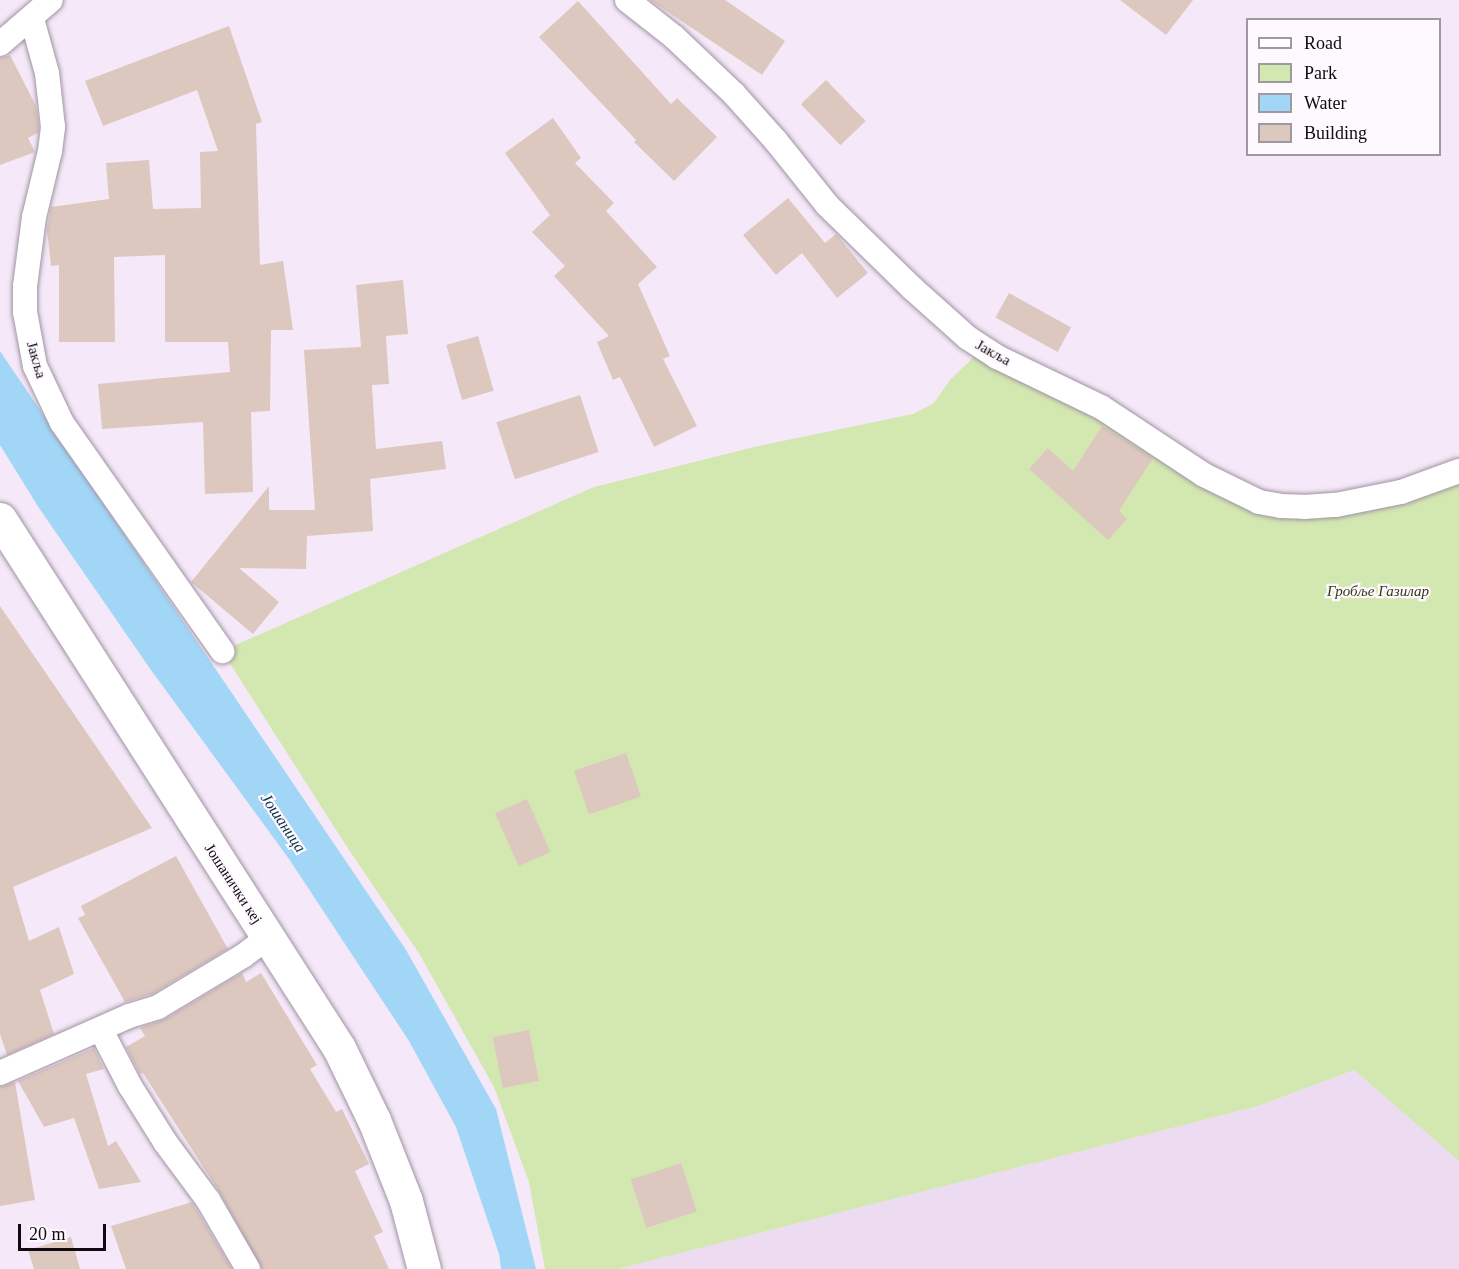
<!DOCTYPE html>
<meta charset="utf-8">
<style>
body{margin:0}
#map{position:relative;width:1459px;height:1269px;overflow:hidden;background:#f5e8f8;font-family:Georgia,serif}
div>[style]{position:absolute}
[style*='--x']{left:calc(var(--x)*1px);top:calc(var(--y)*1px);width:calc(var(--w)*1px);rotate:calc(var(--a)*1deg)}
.built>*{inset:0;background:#eddbf2}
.green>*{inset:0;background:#d3e7b1}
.water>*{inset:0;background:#a1d6f7}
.building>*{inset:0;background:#ddc8c0;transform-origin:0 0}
.roads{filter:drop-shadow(0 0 2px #a094a3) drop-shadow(0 0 2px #a094a3)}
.street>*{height:24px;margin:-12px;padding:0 12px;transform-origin:12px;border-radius:12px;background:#fff}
.primary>*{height:33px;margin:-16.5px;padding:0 16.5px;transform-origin:16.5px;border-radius:16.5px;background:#fff}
span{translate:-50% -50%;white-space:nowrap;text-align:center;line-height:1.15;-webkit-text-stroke:4.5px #fef8ff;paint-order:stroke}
.street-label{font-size:15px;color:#0e0a0f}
.park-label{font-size:15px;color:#313c18;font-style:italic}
.water-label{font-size:16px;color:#073248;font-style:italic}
.legend{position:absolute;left:1246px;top:18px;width:195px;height:138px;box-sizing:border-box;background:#fef8ff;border:2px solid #9e999f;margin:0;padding:8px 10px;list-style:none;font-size:18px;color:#0e0a0f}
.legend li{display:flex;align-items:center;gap:12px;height:30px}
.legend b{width:30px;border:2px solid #9e999f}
.scale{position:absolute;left:18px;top:1224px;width:88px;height:27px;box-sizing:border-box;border:3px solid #0e0a0f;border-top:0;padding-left:8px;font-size:18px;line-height:21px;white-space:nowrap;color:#0e0a0f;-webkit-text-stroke:4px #fef8ff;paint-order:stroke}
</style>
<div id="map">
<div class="built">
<i style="clip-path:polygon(1354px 1070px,1459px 1161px,1459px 1269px,618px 1269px,1258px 1106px)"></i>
</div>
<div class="green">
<i style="clip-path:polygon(982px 349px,1281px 506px,1459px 471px,1459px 1161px,1354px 1070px,1258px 1106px,618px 1269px,545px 1269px,529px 1182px,494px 1087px,420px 955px,345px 844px,222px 651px,594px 487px,754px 447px,913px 414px,934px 403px,950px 380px)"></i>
</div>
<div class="water">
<i style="clip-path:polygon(0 351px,406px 950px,496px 1109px,536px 1269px,501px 1269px,499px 1254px,456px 1127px,409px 1041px,289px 859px,151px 670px,39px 508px,0 445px)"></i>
</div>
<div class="building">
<i style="clip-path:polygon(650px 0,725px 0,785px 41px,762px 75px)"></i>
<i style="clip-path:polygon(1120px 0,1193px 0,1166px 35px)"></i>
<i style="clip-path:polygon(578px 1px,671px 104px,677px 98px,717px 137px,674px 181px,634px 142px,636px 140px,539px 37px)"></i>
<i style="clip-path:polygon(229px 26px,262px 122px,256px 124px,260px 265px,283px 261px,293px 330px,271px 330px,270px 411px,251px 412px,253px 492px,205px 494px,203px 422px,102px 429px,98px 384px,230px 372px,228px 342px,165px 342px,165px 255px,114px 257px,115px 342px,59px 342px,59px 265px,51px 266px,47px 230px,51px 207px,109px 199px,106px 163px,149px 160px,153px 209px,201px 208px,200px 152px,218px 151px,197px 90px,103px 126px,85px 81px)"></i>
<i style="clip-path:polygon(10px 55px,36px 106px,39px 127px,38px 133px,28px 138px,35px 152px,0 165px,0 58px)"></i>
<i style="left:826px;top:80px;width:57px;height:35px;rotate:46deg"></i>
<i style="clip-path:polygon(553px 118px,581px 158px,575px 163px,614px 203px,606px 211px,657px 267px,638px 284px,670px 356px,663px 359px,697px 426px,654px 447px,620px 377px,613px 380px,597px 342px,609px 336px,554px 276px,565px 266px,532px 232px,550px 215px,505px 153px)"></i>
<i style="clip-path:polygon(788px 198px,825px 243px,836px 234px,868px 273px,837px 298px,802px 253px,776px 275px,743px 235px)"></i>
<i style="clip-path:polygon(403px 280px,408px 334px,386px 336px,389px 384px,372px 385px,376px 449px,442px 441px,446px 469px,370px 479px,373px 531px,307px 536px,306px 569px,239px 568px,279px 602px,253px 634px,191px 582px,269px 486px,269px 510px,315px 510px,304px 350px,361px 347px,356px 285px)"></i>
<i style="left:1009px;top:293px;width:71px;height:28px;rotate:29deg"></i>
<i style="left:478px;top:336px;width:57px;height:33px;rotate:74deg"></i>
<i style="left:580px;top:395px;width:60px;height:88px;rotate:72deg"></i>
<i style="clip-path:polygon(1102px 426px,1153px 458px,1119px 511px,1127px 519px,1108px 540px,1029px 469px,1048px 448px,1073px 471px)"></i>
<i style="clip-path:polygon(0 606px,152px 828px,13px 887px,29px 941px,59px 927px,74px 974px,40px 990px,54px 1034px,7px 1055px,0 1034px)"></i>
<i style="left:626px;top:753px;width:46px;height:55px;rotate:71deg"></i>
<i style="left:527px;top:799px;width:58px;height:35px;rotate:66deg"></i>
<i style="clip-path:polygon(176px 856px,228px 949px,152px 994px,125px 1002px,78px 918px,85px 915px,81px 906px)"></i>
<i style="clip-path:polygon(242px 973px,246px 982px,261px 973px,317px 1065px,310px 1069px,336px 1112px,342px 1109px,369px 1164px,355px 1171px,383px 1232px,374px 1236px,389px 1269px,262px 1269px,220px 1193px,143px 1073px,140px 1074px,126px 1047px,145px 1036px,140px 1028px,165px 1019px)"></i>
<i style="left:529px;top:1030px;width:52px;height:37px;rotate:79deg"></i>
<i style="clip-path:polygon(94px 1048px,104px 1069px,86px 1074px,108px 1146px,116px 1141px,141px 1182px,99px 1189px,74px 1118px,44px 1127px,18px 1081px)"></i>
<i style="clip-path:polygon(15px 1082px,35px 1200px,0 1206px,0 1087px)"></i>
<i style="left:681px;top:1163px;width:51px;height:53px;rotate:72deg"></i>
<i style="clip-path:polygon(192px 1202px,232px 1269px,126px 1269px,111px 1226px)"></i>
<i style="clip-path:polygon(71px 1237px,80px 1269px,34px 1269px,28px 1250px)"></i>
</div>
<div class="roads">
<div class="street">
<i style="--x:627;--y:0;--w:60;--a:38.2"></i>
<i style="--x:674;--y:37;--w:83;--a:43.5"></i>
<i style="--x:734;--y:94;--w:63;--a:48.2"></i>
<i style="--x:776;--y:141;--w:82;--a:51.4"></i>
<i style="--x:827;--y:205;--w:119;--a:44.3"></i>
<i style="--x:912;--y:288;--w:75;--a:41.8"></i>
<i style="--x:968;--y:338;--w:35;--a:33"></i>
<i style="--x:997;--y:357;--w:115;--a:25.7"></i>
<i style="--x:1101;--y:407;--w:123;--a:33.4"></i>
<i style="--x:1204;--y:475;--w:61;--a:26.1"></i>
<i style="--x:1259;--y:502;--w:22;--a:10"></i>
<i style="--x:1281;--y:506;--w:23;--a:2"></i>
<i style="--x:1304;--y:507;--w:32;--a:-4"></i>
<i style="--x:1336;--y:505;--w:66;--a:-11.3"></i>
<i style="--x:1401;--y:492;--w:62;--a:-19.9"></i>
<i style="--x:32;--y:19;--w:56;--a:74.5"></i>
<i style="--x:47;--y:73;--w:54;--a:83.7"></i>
<i style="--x:53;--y:127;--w:24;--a:97"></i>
<i style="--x:50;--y:151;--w:68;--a:103.6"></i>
<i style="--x:34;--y:217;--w:70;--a:97.4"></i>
<i style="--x:25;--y:286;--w:26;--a:90"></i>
<i style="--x:25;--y:312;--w:55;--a:79.5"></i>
<i style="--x:35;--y:366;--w:63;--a:64.7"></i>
<i style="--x:62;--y:423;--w:279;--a:54.9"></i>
<i style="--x:0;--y:44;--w:67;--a:-40.8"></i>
<i style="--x:101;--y:1030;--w:63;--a:62.6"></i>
<i style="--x:130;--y:1086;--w:66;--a:58"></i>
<i style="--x:165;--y:1142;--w:72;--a:53.4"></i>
<i style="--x:208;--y:1200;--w:80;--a:59.9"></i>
<i style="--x:0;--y:1073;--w:141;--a:-23.8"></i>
<i style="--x:129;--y:1016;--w:30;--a:-17"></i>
<i style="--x:158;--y:1007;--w:99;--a:-31"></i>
<i style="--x:243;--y:956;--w:31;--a:-37"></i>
</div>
<div class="primary">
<i style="--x:0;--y:519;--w:628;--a:57.35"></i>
<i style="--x:339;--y:1048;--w:80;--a:64.1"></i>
<i style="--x:374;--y:1120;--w:87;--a:68.4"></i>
<i style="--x:406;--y:1201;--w:70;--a:75.2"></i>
</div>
</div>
<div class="street-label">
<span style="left:993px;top:353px;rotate:29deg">Јакља</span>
<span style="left:36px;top:360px;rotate:74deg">Јакља</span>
<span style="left:233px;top:884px;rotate:57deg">Јошанички кеј</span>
</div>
<div class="park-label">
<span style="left:1378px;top:592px">Гробље Газилар</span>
</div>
<div class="water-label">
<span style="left:283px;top:823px;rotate:56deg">Јошаница</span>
</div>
<ul class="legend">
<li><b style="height:8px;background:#fff"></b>Road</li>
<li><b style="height:16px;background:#d3e7b1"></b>Park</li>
<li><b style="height:16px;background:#a1d6f7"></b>Water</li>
<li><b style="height:16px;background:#ddc8c0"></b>Building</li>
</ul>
<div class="scale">20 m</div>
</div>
